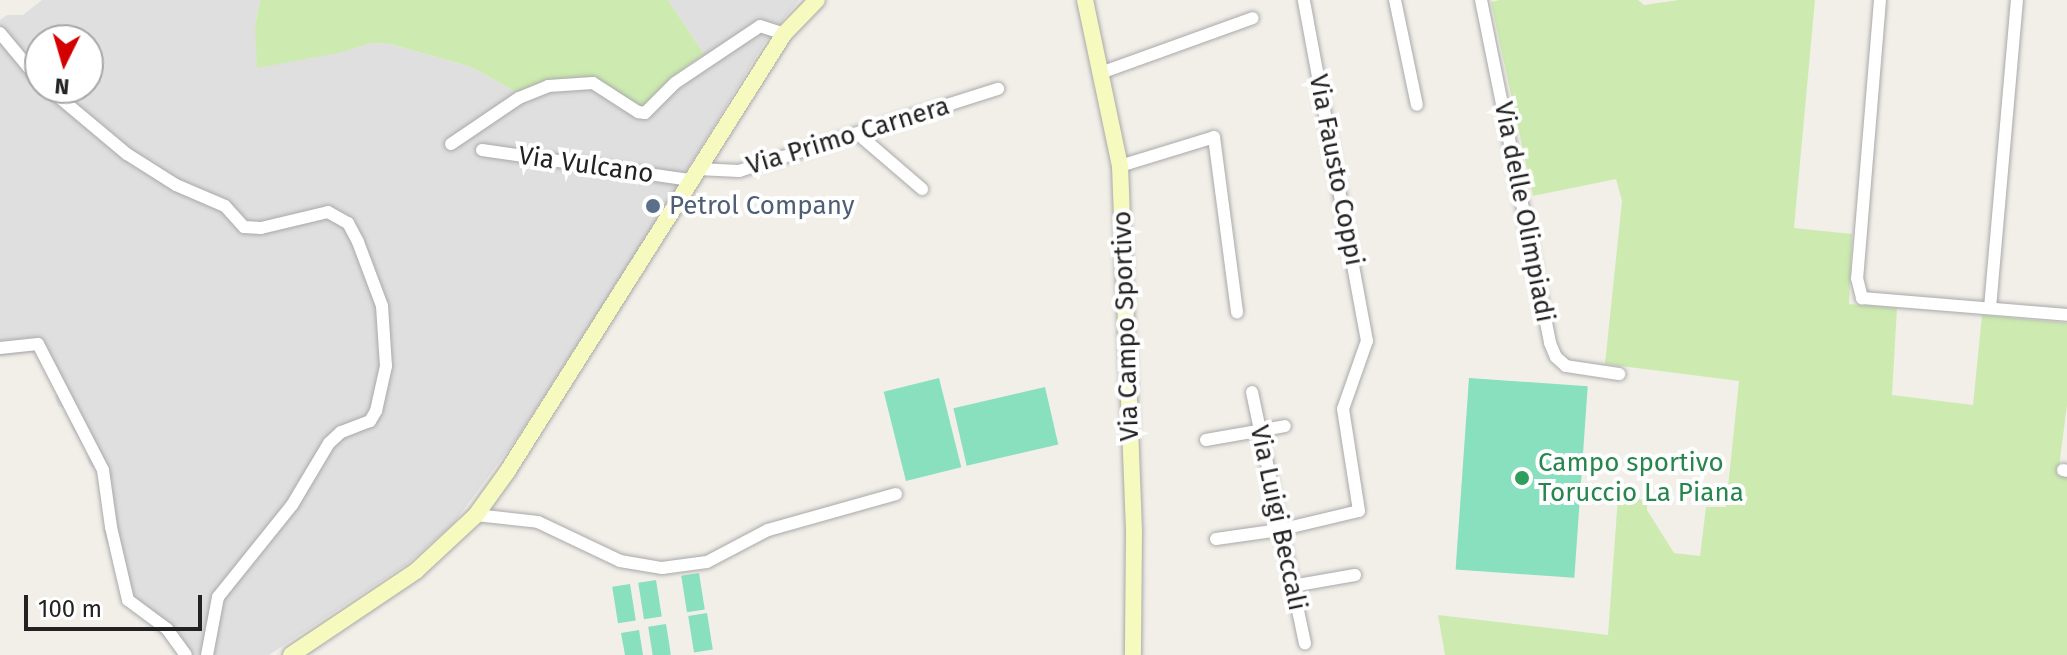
<!DOCTYPE html>
<style>
body{margin:0}
#map{position:relative;width:2067px;height:655px;overflow:hidden;background:#f2efe9;font-family:"Fira Sans",sans-serif}
div>[style]{position:absolute}
[style*='--x']{left:calc(var(--x)*1px);top:calc(var(--y)*1px);width:calc(var(--w)*1px);rotate:calc(var(--a)*1deg)}
.residential>*{inset:0;background:#e0dfdf}
.grass>*{inset:0;background:#cdebb0}
.pitch>*{inset:0;background:#88e0be;transform-origin:0 0}
.roads{filter:drop-shadow(0 0 2px #a9a9a9) drop-shadow(0 0 2px #a9a9a9)}
.street>*{height:12px;margin:-6px;padding:0 6px;transform-origin:6px;border-radius:6px;background:#fff}
.secondary>*{height:16px;margin:-8px;padding:0 8px;transform-origin:8px;border-radius:8px;background:#f7fabf}
.dots>*{width:22px;height:22px;translate:-50% -50%;box-sizing:border-box;border:4px solid #fff;border-radius:50%}
span{translate:-50% -50%;white-space:nowrap;text-align:center;line-height:1.15;-webkit-text-stroke:8px #fff;paint-order:stroke}
.street-label{font-size:26px;color:#222}
.service-label{font-size:26px;color:#4e5e75}
.left{translate:0 -50%;text-align:left}
.leisure-label{font-size:26px;color:#27864d}
.north{position:absolute;left:24px;top:24px;width:80px;height:80px;box-sizing:border-box;background:#fff;border:2px solid #a7a7a7;border-radius:50%;rotate:185deg;font-size:22px;font-weight:700;line-height:32px;text-align:center;color:#222}
.north::after{content:'';display:block;margin:auto;width:28px;height:36px;background:#d40000;clip-path:polygon(50% 0,100% 100%,50% 72%,0 100%)}
.scale{position:absolute;left:24px;top:595px;width:178px;height:36px;box-sizing:border-box;border:4px solid #222;border-top:0;padding-left:10px;font-size:24px;line-height:28px;white-space:nowrap;color:#222;-webkit-text-stroke:6px #fff;paint-order:stroke}
</style>
<div id="map">
<div class="residential">
<i style="clip-path:polygon(evenodd,42px 0,260px 0,255px 26px,307px 59px,371px 43px,391px 44px,471px 67px,518px 93px,543px 82px,660px 91px,704px 54px,668px 0,799px 0,765px 42px,638px 250px,519px 435px,453px 524px,407px 564px,269px 655px,181px 655px,174px 644px,130px 606px,111px 544px,107px 544px,103px 530px,107px 525px,97px 472px,89px 464px,87px 457px,90px 456px,72px 428px,66px 408px,58px 406px,55px 397px,58px 393px,37px 352px,0 356px,0 20px,7px 15px,23px 15px,42px 0,40px 40px,88px 40px,88px 88px,40px 88px,40px 40px)"></i>
</div>
<div class="grass">
<i style="clip-path:polygon(260px 0,668px 0,704px 54px,674px 76px,645px 105px,635px 106px,604px 83px,518px 93px,471px 67px,391px 44px,371px 43px,339px 53px,257px 68px,255px 26px)"></i>
<i style="clip-path:polygon(1500px 0,1638px 0,1644px 5px,1679px 0,1815px 0,1794px 228px,1852px 234px,1849px 304px,1897px 308px,1892px 395px,1973px 405px,1982px 315px,2067px 323px,2067px 405px,2058px 475px,2067px 477px,2067px 655px,1445px 655px,1438px 615px,1608px 635px,1618px 497px,1647px 500px,1647px 510px,1674px 553px,1700px 556px,1706px 507px,1726px 507px,1739px 381px,1605px 364px,1622px 201px,1616px 179px,1533px 196px,1491px 2px)"></i>
</div>
<div class="pitch">
<i style="left:939px;top:378px;width:92px;height:57px;rotate:76deg"></i>
<i style="left:1469px;top:378px;width:119px;height:192px;rotate:4deg"></i>
<i style="left:1045px;top:387px;width:59px;height:94px;rotate:77deg"></i>
<i style="left:699px;top:573px;width:37px;height:18px;rotate:81deg"></i>
<i style="left:656px;top:580px;width:37px;height:18px;rotate:81deg"></i>
<i style="left:630px;top:584px;width:37px;height:18px;rotate:81deg"></i>
<i style="left:707px;top:613px;width:37px;height:19px;rotate:81deg"></i>
<i style="left:666px;top:624px;width:31px;height:18px;rotate:81deg"></i>
<i style="clip-path:polygon(639px 630px,643px 655px,625px 655px,621px 633px)"></i>
</div>
<div class="roads">
<div class="street">
<i style="--x:1395;--y:0;--w:107;--a:78.2"></i>
<i style="--x:1481;--y:0;--w:350;--a:78.6"></i>
<i style="--x:1550;--y:343;--w:15;--a:67"></i>
<i style="--x:1556;--y:357;--w:13;--a:42"></i>
<i style="--x:1566;--y:366;--w:54;--a:8.6"></i>
<i style="--x:1880;--y:0;--w:279;--a:94.7"></i>
<i style="--x:1857;--y:278;--w:21;--a:76"></i>
<i style="--x:1862;--y:298;--w:206;--a:4.7"></i>
<i style="--x:0;--y:33;--w:62;--a:50.2"></i>
<i style="--x:1103;--y:72;--w:159;--a:-19.8"></i>
<i style="--x:48;--y:88;--w:103;--a:39.9"></i>
<i style="--x:127;--y:154;--w:58;--a:32.3"></i>
<i style="--x:176;--y:185;--w:53;--a:23.2"></i>
<i style="--x:225;--y:206;--w:28;--a:48"></i>
<i style="--x:244;--y:227;--w:17;--a:3"></i>
<i style="--x:261;--y:228;--w:69;--a:-13.4"></i>
<i style="--x:328;--y:212;--w:23;--a:29"></i>
<i style="--x:348;--y:223;--w:21;--a:62"></i>
<i style="--x:358;--y:242;--w:68;--a:69.4"></i>
<i style="--x:382;--y:306;--w:60;--a:86.2"></i>
<i style="--x:386;--y:366;--w:46;--a:102.5"></i>
<i style="--x:376;--y:411;--w:12;--a:121"></i>
<i style="--x:370;--y:421;--w:31;--a:159"></i>
<i style="--x:341;--y:432;--w:16;--a:137"></i>
<i style="--x:329;--y:443;--w:72;--a:120.8"></i>
<i style="--x:292;--y:505;--w:118;--a:128.8"></i>
<i style="--x:218;--y:597;--w:59;--a:100.7"></i>
<i style="--x:857;--y:133;--w:86;--a:40.7"></i>
<i style="--x:451;--y:144;--w:82;--a:-34.1"></i>
<i style="--x:519;--y:98;--w:31;--a:-22"></i>
<i style="--x:548;--y:86;--w:45;--a:-3.8"></i>
<i style="--x:593;--y:83;--w:54;--a:32.8"></i>
<i style="--x:638;--y:112;--w:7;--a:8"></i>
<i style="--x:645;--y:113;--w:42;--a:-45"></i>
<i style="--x:675;--y:83;--w:102;--a:-33.8"></i>
<i style="--x:760;--y:26;--w:25;--a:18"></i>
<i style="--x:482;--y:150;--w:211;--a:8.2"></i>
<i style="--x:1120;--y:166;--w:98;--a:-17.1"></i>
<i style="--x:1214;--y:137;--w:177;--a:82.5"></i>
<i style="--x:698;--y:169;--w:41;--a:2.8"></i>
<i style="--x:739;--y:171;--w:272;--a:-17.6"></i>
<i style="--x:1990;--y:308;--w:309;--a:-85"></i>
<i style="--x:0;--y:348;--w:38;--a:-6"></i>
<i style="--x:38;--y:344;--w:142;--a:62.7"></i>
<i style="--x:103;--y:470;--w:58;--a:82"></i>
<i style="--x:111;--y:527;--w:75;--a:76.9"></i>
<i style="--x:128;--y:600;--w:49;--a:36.6"></i>
<i style="--x:167;--y:629;--w:32;--a:54"></i>
<i style="--x:1252;--y:392;--w:257;--a:78.1"></i>
<i style="--x:1206;--y:440;--w:80;--a:-10"></i>
<i style="--x:2063;--y:470;--w:4;--a:14"></i>
<i style="--x:476;--y:515;--w:62;--a:6.4"></i>
<i style="--x:538;--y:522;--w:91;--a:25.4"></i>
<i style="--x:620;--y:561;--w:43;--a:9.5"></i>
<i style="--x:662;--y:568;--w:45;--a:-7.6"></i>
<i style="--x:707;--y:562;--w:69;--a:-27.7"></i>
<i style="--x:768;--y:530;--w:133;--a:-15.7"></i>
<i style="--x:1216;--y:539;--w:64;--a:-8.1"></i>
<i style="--x:1279;--y:530;--w:82;--a:-13.4"></i>
<i style="--x:1359;--y:511;--w:103;--a:-98.9"></i>
<i style="--x:1343;--y:409;--w:72;--a:-70.6"></i>
<i style="--x:1367;--y:341;--w:347;--a:-100.5"></i>
<i style="--x:1292;--y:586;--w:64;--a:-9.9"></i>
</div>
<div class="secondary">
<i style="--x:1085;--y:0;--w:170;--a:78.1"></i>
<i style="--x:1120;--y:166;--w:365;--a:87.8"></i>
<i style="--x:1134;--y:531;--w:124;--a:90.5"></i>
<i style="--x:291;--y:655;--w:151;--a:-33.9"></i>
<i style="--x:416;--y:571;--w:82;--a:-43"></i>
<i style="--x:476;--y:515;--w:53;--a:-54.2"></i>
<i style="--x:507;--y:472;--w:518;--a:-57.69"></i>
<i style="--x:784;--y:34;--w:47;--a:-45.9"></i>
</div>
</div>
<div class="dots">
<i style="left:653px;top:206px;background:#5c6f8a"></i>
<i style="left:1522px;top:478px;background:#2e9e5b"></i>
</div>
<div class="street-label">
<span style="left:848px;top:136px;rotate:-17deg">Via Primo Carnera</span>
<span style="left:586px;top:165px;rotate:8deg">Via Vulcano</span>
<span style="left:1336px;top:170px;rotate:79deg">Via Fausto Coppi</span>
<span style="left:1524px;top:212px;rotate:79deg">Via delle Olimpiadi</span>
<span style="left:1126px;top:326px;rotate:-92deg">Via Campo Sportivo</span>
<span style="left:1278px;top:518px;rotate:78deg">Via Luigi Beccali</span>
</div>
<div class="service-label">
<span class="left" style="left:669px;top:206px">Petrol Company</span>
</div>
<div class="leisure-label">
<span class="left" style="left:1538px;top:478px">Campo sportivo<br>Toruccio La Piana</span>
</div>
<div class="north">N</div>
<div class="scale">100 m</div>
</div>
